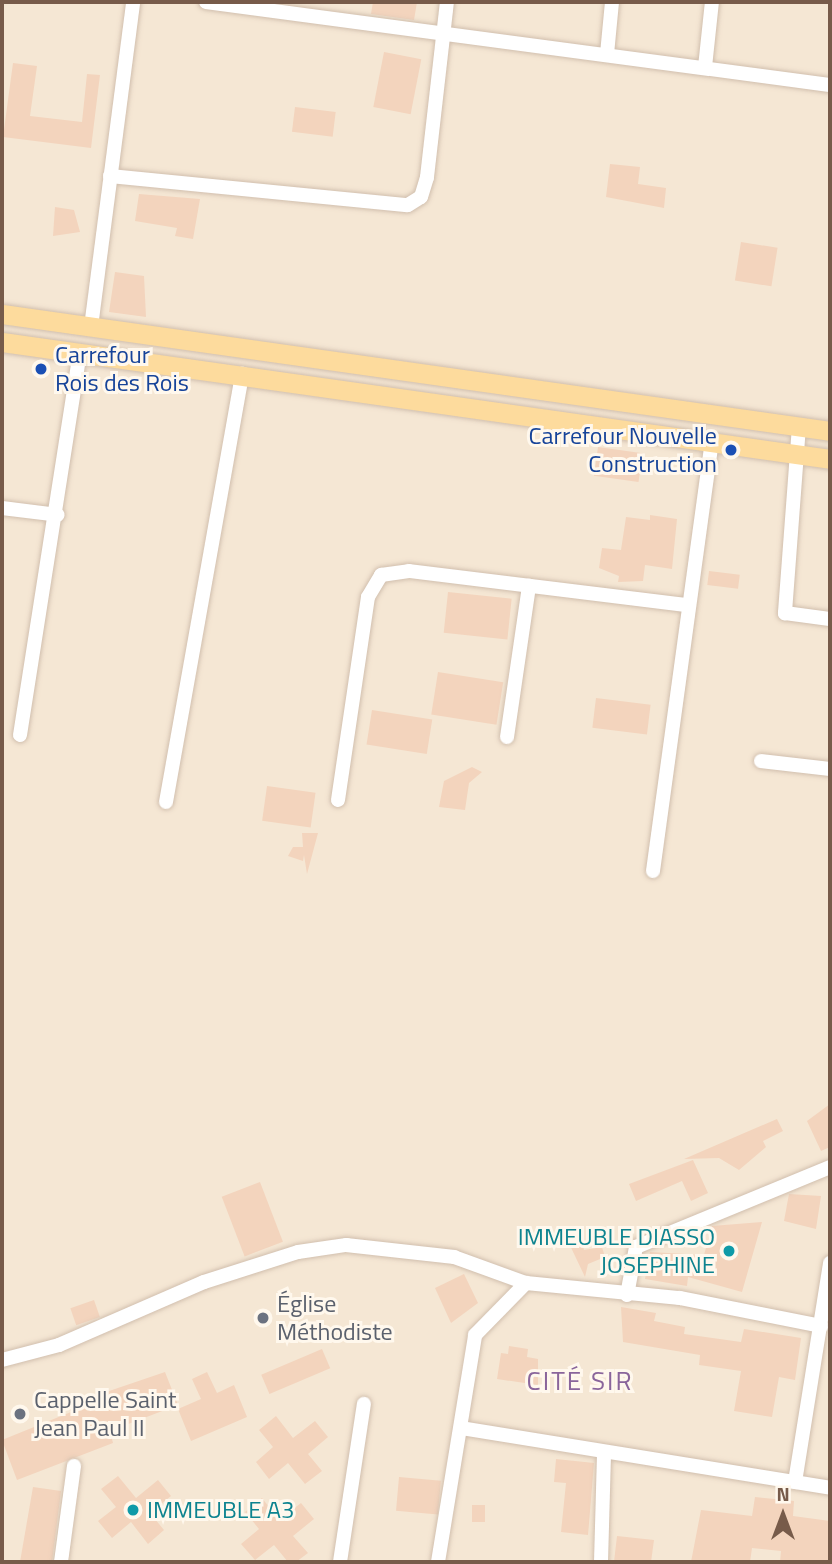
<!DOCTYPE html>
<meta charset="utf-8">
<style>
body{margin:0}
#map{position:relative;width:832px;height:1564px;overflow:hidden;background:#fdf5e6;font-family:"Titillium Web",sans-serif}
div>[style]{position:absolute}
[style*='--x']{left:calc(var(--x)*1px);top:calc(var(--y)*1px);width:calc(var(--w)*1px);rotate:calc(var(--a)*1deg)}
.residential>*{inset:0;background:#f5e7d4;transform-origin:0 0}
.building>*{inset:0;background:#f3d4bd;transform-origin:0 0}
.roads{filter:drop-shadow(0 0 2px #d1bfae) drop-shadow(0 0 2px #d1bfae)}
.minor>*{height:14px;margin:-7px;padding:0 7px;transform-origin:7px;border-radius:7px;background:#fff}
.major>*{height:19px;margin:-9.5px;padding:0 9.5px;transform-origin:9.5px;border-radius:9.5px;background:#fddb9d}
.dots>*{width:19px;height:19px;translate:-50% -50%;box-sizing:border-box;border:4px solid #fff8ed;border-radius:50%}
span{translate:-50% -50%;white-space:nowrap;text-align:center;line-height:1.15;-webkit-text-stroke:6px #fff8ed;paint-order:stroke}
.transit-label{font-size:24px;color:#164399}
.left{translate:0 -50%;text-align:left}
.right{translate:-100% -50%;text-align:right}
.culture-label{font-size:24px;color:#0d838f}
.worship-label{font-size:24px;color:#5b616d}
.neighbourhood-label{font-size:26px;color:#8a659b;letter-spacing:2px}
.frame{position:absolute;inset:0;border:4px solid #775b4a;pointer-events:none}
.north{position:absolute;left:748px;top:1480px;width:70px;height:70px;-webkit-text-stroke:5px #fff8ed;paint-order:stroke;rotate:0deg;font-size:19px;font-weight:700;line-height:28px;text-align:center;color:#775b4a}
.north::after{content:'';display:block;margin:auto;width:24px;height:32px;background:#775b4a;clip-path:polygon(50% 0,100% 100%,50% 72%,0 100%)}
</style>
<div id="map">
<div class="residential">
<i style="left:2px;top:2px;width:828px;height:1560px"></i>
</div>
<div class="building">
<i style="clip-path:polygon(373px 2px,417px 2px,414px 20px,371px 14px)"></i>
<i style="left:384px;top:52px;width:38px;height:56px;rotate:11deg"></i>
<i style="clip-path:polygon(13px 63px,37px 66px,30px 116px,82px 122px,87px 74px,100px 75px,91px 148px,3px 137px)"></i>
<i style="left:295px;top:107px;width:41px;height:25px;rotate:7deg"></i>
<i style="clip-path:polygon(610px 164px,640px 167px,638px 184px,666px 188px,664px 208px,606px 197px)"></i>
<i style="clip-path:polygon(139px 194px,200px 199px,193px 239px,175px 236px,177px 228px,135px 221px)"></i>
<i style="clip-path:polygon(55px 207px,74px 210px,80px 232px,53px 236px)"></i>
<i style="left:741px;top:242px;width:37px;height:39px;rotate:9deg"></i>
<i style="clip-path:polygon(115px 272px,144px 276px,146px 317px,109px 312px)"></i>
<i style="left:598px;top:447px;width:45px;height:29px;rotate:8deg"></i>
<i style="clip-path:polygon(650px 515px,677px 519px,672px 569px,645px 565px,643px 581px,618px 582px,619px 576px,599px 568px,602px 548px,621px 550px,626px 517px,650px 520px)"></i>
<i style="left:709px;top:571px;width:31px;height:14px;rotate:7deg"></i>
<i style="left:448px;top:592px;width:64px;height:41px;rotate:6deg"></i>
<i style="left:438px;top:672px;width:66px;height:43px;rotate:9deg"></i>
<i style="left:596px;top:698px;width:55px;height:30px;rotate:7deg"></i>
<i style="left:372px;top:710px;width:61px;height:35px;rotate:9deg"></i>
<i style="clip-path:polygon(472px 767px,482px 772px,469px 783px,465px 810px,439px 807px,444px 781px)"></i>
<i style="left:267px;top:786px;width:49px;height:35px;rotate:8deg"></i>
<i style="clip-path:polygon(302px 833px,318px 833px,307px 874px,304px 855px,303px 861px,288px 856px,293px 847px,303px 847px)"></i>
<i style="clip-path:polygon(830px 1104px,830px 1147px,821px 1151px,807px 1121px)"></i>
<i style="clip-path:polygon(777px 1119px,783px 1131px,763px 1141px,766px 1147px,739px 1170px,719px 1158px,684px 1159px)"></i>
<i style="clip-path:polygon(693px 1160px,708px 1193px,691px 1201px,682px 1181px,636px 1201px,629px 1184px)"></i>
<i style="left:260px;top:1182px;width:64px;height:41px;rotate:69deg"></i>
<i style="clip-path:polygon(789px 1194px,821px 1196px,816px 1229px,784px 1221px)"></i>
<i style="clip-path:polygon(762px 1222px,742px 1292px,688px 1277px,687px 1286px,645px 1279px,650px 1252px,704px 1255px,712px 1226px)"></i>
<i style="clip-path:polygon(580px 1235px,584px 1250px,602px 1247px,605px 1257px,588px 1264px,585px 1277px,566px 1237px)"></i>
<i style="clip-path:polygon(464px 1274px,478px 1303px,451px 1323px,435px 1288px)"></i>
<i style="left:94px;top:1300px;width:18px;height:25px;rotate:71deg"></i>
<i style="clip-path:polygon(621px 1307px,656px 1313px,654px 1321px,685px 1327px,684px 1334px,741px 1342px,744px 1329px,801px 1338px,795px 1380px,779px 1377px,772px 1417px,734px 1411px,741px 1371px,699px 1365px,700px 1355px,623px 1342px)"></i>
<i style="clip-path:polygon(509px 1346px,528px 1349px,527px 1357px,538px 1359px,538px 1385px,497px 1379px,501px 1353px,508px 1354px)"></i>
<i style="left:322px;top:1349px;width:21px;height:66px;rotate:67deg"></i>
<i style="clip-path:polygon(165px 1372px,178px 1405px,110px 1431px,113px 1443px,17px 1480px,2px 1440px,71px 1412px,68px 1405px)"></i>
<i style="clip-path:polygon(207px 1372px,217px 1393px,234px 1385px,247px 1417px,191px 1441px,178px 1409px,201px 1399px,192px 1379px)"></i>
<i style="clip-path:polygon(276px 1416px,293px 1438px,315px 1421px,328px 1437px,308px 1454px,322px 1471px,305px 1484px,288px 1463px,269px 1479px,256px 1462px,273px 1447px,259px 1430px)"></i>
<i style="clip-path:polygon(556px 1459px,594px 1463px,588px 1535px,561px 1532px,566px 1483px,554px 1482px)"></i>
<i style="clip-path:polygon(118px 1476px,136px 1498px,158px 1480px,171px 1496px,150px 1513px,164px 1530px,148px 1544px,131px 1522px,112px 1538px,98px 1521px,116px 1507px,101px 1489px)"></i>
<i style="left:399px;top:1477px;width:42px;height:34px;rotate:5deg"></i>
<i style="clip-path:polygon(33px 1487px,61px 1491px,52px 1562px,20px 1562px)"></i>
<i style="clip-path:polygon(755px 1497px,794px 1501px,793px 1516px,830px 1521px,828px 1562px,780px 1562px,781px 1551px,752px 1548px,750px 1562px,691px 1562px,701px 1510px,752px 1516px)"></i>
<i style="clip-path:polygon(262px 1498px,279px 1520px,301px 1503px,314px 1519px,293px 1536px,308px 1553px,296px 1562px,288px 1562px,274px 1545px,255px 1560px,241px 1544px,259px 1529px,245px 1512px)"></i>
<i style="left:472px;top:1505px;width:13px;height:17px"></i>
<i style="clip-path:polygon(617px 1536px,654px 1540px,651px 1562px,614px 1562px)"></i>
</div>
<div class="roads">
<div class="minor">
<i style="--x:206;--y:2;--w:629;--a:7.58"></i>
<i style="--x:607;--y:54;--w:52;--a:-84.5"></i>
<i style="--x:705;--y:67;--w:65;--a:-83.9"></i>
<i style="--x:110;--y:176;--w:299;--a:5.6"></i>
<i style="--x:408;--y:205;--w:15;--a:-32"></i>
<i style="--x:421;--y:197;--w:21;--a:-73"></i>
<i style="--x:427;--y:177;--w:176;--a:-83.5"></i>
<i style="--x:91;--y:327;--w:328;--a:-82.6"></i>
<i style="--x:799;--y:426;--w:188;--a:94.3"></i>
<i style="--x:785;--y:613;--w:45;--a:7.6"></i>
<i style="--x:2;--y:508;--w:56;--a:7.1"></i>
<i style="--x:20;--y:735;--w:387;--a:-81.1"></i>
<i style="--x:507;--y:737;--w:153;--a:-81.7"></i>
<i style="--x:761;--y:761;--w:69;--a:6.6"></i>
<i style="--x:338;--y:800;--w:205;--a:-81.6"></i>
<i style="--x:368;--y:597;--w:26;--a:-59"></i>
<i style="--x:381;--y:575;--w:28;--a:-8"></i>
<i style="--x:409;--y:571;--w:278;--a:7"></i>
<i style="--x:166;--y:802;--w:435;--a:-79.9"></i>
<i style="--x:653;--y:871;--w:434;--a:-82.2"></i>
<i style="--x:627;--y:1295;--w:49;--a:-79.4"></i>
<i style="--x:636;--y:1247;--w:210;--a:-22.4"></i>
<i style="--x:2;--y:1360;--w:59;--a:-14.7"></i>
<i style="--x:59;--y:1345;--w:158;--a:-23.5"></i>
<i style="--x:204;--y:1282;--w:99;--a:-17.7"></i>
<i style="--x:298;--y:1252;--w:49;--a:-8.3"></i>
<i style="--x:346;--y:1245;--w:109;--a:6.3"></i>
<i style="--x:454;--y:1257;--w:77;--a:19.9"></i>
<i style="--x:526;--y:1283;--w:155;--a:5.6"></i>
<i style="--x:680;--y:1298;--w:144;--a:11.2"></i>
<i style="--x:461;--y:1428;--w:374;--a:9.2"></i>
<i style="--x:795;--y:1482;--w:222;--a:-80.9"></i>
<i style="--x:61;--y:1562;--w:97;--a:-82.3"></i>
<i style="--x:340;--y:1562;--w:160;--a:-81.4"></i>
<i style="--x:438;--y:1562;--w:230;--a:-80.7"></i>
<i style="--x:475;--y:1335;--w:73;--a:-45.6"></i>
<i style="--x:601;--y:1562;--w:110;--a:-88.4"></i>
</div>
<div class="major">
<i style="--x:2;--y:314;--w:836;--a:8.04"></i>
<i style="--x:2;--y:342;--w:836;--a:8.04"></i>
</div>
</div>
<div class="dots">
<i style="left:41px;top:369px;background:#1a4fb4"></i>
<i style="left:731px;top:450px;background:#1a4fb4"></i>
<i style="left:729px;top:1251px;background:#0f9aa8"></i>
<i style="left:263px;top:1318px;background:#6b7280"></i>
<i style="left:20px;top:1414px;background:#6b7280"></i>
<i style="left:133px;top:1510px;background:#0f9aa8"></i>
</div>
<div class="transit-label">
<span class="left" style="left:55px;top:369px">Carrefour<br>Rois des Rois</span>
<span class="right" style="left:717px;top:450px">Carrefour Nouvelle<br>Construction</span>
</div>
<div class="culture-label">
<span class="right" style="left:715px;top:1251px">IMMEUBLE DIASSO<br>JOSEPHINE</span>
<span class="left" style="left:147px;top:1510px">IMMEUBLE A3</span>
</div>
<div class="worship-label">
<span class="left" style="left:277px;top:1318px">Église<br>Méthodiste</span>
<span class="left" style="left:34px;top:1414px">Cappelle Saint<br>Jean Paul II</span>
</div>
<div class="neighbourhood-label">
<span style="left:580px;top:1381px">CITÉ SIR</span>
</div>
<div class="frame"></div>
<div class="north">N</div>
</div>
